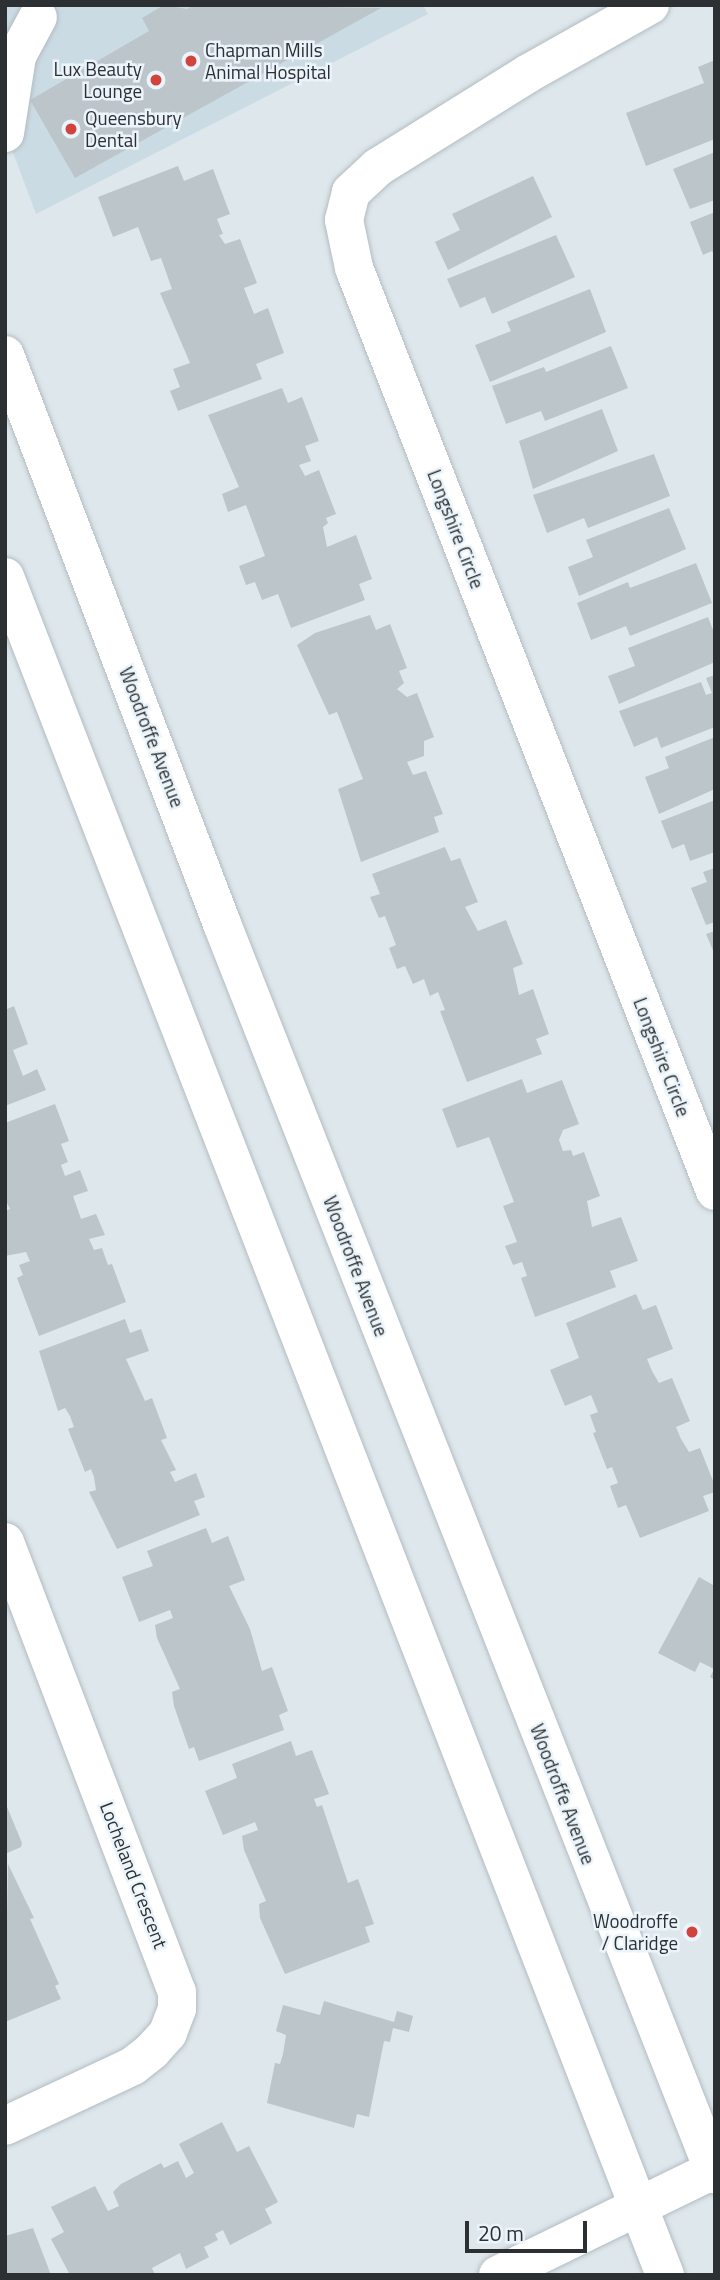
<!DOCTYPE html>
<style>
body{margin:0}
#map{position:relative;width:720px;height:2280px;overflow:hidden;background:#dee7ec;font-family:"Titillium Web",sans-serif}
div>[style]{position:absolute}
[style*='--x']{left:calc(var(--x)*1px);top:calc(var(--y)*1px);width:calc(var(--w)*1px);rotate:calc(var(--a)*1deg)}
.built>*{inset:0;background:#cbdbe4}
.building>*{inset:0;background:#bcc5ca}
.roads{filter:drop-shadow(0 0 2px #b3bcc1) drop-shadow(0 0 2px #b3bcc1)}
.minor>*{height:38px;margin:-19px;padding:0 19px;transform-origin:19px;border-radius:19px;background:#fff}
.major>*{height:38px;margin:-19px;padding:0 19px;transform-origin:19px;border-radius:19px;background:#fff}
.dots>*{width:19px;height:19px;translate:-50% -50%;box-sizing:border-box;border:4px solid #ebf4fa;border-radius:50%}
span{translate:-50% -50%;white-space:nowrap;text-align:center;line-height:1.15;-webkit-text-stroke:5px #ebf4fa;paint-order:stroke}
.poi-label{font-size:19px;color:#2d3032}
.left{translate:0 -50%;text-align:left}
.right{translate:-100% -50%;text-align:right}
.street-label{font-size:19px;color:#2d3032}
.frame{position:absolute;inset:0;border:7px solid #2d3032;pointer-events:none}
.scale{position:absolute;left:465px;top:2221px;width:122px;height:32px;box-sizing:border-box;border:4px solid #2d3032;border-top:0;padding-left:9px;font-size:21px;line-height:24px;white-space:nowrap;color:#2d3032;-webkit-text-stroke:5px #ebf4fa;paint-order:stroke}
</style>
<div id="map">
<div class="built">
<i style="clip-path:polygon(5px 5px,423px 5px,428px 14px,36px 214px,5px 131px)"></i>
</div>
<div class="building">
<i style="clip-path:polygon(164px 5px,187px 9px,194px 5px,381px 8px,75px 178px,30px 100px,149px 31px,142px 18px)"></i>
<i style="clip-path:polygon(715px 60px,715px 139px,646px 166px,626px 113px,704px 83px,698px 67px)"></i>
<i style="clip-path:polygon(715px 152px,715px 200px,690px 209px,673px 169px)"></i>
<i style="clip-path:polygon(178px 166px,184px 181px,213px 169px,230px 214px,217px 219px,223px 234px,219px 235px,225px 244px,240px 239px,257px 283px,244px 288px,254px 314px,268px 308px,284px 353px,256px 364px,262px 379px,178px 411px,170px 391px,180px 387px,173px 369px,190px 363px,160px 293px,172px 289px,161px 258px,151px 261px,138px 227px,113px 237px,98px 197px)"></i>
<i style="clip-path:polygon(533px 176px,552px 217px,448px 270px,435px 242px,460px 230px,452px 214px)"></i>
<i style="clip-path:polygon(715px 212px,715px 256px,712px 251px,703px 255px,690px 222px)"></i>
<i style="clip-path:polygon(556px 235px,575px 277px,492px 314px,485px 297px,460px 308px,447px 279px)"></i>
<i style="clip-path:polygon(590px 289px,606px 332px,490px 382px,475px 345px,511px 331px,507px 322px)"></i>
<i style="clip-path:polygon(611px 346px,628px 388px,545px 421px,541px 411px,506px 424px,492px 386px,544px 367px,546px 372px)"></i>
<i style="clip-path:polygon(282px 388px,288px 403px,302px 397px,319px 441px,305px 446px,311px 461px,299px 465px,305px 476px,319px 470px,336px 514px,326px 518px,328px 523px,323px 527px,327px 547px,356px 535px,372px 579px,359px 584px,365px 600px,291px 628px,278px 594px,262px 600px,255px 582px,246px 585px,239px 566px,265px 556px,246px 505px,228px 512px,222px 494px,239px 487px,208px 415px)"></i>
<i style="clip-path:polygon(602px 409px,618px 451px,533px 489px,519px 441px)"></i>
<i style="clip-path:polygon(654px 454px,670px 496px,588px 528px,584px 518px,547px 533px,533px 495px)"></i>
<i style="clip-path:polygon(669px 508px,686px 549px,579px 596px,568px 567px,593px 557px,586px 540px)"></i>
<i style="clip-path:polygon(696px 563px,712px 603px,630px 636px,626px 626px,591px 640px,577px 603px,628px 582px,630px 588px)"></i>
<i style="clip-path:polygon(370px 615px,376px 630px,390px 624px,407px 668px,399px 671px,404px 683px,397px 689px,407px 697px,417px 693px,434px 737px,424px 741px,424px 756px,407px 762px,413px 775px,426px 771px,443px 814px,434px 817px,439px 832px,361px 862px,338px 789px,363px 779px,337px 712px,329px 715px,297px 645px,315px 633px)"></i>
<i style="clip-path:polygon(708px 617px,715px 635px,715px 662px,619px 704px,608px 676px,635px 666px,628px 648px)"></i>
<i style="clip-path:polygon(715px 675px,715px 727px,661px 748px,657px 737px,634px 747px,619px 711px,701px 682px,706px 695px,712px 693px,706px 678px)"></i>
<i style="clip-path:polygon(715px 737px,715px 789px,659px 814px,645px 777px,669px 768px,665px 757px)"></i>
<i style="clip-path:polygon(715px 800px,715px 852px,690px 861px,684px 844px,672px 849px,661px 821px)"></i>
<i style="clip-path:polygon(445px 847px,451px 861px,460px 858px,470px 883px,478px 902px,465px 907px,478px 931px,506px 920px,523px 964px,513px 968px,519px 995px,533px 989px,549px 1034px,536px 1039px,542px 1054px,467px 1082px,440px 1011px,445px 1010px,438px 992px,430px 996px,424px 979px,413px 984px,405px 966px,397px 969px,389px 948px,396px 945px,385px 916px,379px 918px,370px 897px,380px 894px,372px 874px)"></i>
<i style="clip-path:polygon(715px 868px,715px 922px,706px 925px,691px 888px,707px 882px,703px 872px)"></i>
<i style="clip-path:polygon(715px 931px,715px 955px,706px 934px)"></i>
<i style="clip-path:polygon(14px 1006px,28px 1044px,13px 1050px,23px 1076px,37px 1069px,46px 1090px,5px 1106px,5px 1010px)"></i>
<i style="clip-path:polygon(522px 1079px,527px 1093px,562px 1080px,579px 1124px,563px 1130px,559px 1140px,563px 1151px,571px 1150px,573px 1156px,584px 1152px,600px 1196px,587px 1201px,592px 1227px,621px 1217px,638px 1261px,610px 1271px,616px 1287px,535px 1317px,521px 1278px,527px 1276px,522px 1262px,513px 1265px,505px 1246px,517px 1242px,503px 1206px,514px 1202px,489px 1137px,457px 1148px,442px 1109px)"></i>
<i style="clip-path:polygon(55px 1104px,69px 1141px,61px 1144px,68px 1162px,61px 1165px,65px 1176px,80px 1170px,88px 1191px,73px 1196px,81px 1219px,96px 1214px,105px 1235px,89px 1239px,94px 1250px,102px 1248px,108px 1265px,112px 1264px,126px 1302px,39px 1336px,17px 1278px,23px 1275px,19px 1265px,30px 1261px,26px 1252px,5px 1256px,5px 1211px,10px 1209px,5px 1199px,5px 1123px)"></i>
<i style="clip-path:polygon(636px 1294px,643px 1310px,656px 1305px,673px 1349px,647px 1359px,652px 1371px,659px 1383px,672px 1378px,690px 1421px,676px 1427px,681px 1439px,689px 1452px,700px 1448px,715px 1486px,715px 1492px,703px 1496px,709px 1511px,640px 1538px,626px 1505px,618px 1508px,610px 1486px,618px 1483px,612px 1467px,607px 1469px,593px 1433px,596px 1432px,590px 1415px,598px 1412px,591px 1395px,565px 1406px,550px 1370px,579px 1358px,566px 1323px)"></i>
<i style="clip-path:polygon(125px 1319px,130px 1333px,141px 1329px,149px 1351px,126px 1359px,145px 1401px,152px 1398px,167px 1438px,161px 1440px,176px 1470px,170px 1472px,175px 1482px,196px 1473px,205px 1497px,194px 1501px,200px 1515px,117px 1549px,89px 1492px,96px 1490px,94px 1477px,91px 1469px,85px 1472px,68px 1429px,74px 1427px,70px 1416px,65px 1408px,58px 1411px,39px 1351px)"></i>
<i style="clip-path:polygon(206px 1528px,212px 1543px,228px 1536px,245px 1580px,229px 1586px,250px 1629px,262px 1671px,272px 1667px,288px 1711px,279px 1715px,284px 1730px,199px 1761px,194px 1747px,189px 1749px,174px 1706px,172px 1692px,180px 1689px,157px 1638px,155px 1625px,173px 1618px,170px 1610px,139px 1622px,122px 1577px,153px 1566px,147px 1551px)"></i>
<i style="clip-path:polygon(699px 1577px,713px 1585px,715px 1581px,715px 1680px,710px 1677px,714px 1669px,700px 1662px,695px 1672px,658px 1653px)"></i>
<i style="clip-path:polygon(291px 1741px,296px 1756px,312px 1750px,329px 1794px,314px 1799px,317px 1807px,322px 1805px,348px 1883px,358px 1879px,374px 1924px,365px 1927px,370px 1942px,285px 1974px,260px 1918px,259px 1904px,266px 1901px,244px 1850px,242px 1836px,258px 1830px,255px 1822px,223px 1835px,205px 1791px,237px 1778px,232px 1764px)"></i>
<i style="clip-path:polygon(5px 1802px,22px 1843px,21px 1847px,5px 1854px)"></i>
<i style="clip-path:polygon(8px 1864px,34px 1918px,30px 1919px,59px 1984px,55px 1986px,61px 1999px,5px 2022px)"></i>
<i style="clip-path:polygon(324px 2001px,394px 2022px,397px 2011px,413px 2016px,409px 2032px,393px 2028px,390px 2042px,384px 2041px,369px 2117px,357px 2114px,354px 2128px,267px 2103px,275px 2063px,280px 2064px,283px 2054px,286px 2035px,276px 2031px,283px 2005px,320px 2015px)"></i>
<i style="clip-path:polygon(222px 2122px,237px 2152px,249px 2146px,278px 2202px,265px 2209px,272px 2223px,230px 2245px,223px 2230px,215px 2234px,218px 2240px,204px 2247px,209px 2257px,186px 2269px,180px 2253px,152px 2268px,155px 2275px,70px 2275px,51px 2239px,64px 2232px,51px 2207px,95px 2186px,108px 2211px,119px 2206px,113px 2192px,121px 2184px,161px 2163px,164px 2168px,178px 2161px,186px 2178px,194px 2173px,179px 2144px)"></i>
<i style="clip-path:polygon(33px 2228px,51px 2275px,5px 2275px,5px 2236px)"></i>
</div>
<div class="roads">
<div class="minor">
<i style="--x:650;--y:5;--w:139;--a:150.7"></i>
<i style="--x:529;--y:73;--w:178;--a:148.1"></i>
<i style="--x:378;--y:167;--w:37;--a:137"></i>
<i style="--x:351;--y:192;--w:29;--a:104"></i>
<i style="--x:344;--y:220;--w:49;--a:78.2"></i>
<i style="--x:354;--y:268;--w:991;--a:68.64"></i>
<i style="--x:5;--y:133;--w:78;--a:-81.1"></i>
<i style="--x:17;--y:56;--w:44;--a:-61.7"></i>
<i style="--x:5;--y:1542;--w:482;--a:69.1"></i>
<i style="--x:177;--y:1992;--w:17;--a:90"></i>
<i style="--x:177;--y:2009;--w:26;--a:111"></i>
<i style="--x:168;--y:2033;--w:24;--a:132"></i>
<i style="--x:152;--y:2051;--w:24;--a:142"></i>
<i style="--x:133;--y:2066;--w:141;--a:154.9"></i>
<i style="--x:498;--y:2275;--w:242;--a:-26"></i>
</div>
<div class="major">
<i style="--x:5;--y:355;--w:609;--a:69.12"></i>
<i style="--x:222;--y:924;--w:1344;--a:68.48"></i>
<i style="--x:5;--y:577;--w:1822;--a:68.76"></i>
</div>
</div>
<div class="dots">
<i style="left:191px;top:61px;background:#d1433d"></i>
<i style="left:156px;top:80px;background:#d1433d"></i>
<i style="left:71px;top:129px;background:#d1433d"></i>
<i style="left:692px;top:1932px;background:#d1433d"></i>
</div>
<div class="poi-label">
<span class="left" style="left:205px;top:61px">Chapman Mills<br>Animal Hospital</span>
<span class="right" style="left:142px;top:80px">Lux Beauty<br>Lounge</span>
<span class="left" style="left:85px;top:129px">Queensbury<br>Dental</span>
<span class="right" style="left:678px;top:1932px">Woodroffe<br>/ Claridge</span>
</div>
<div class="street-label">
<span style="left:456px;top:529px;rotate:69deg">Longshire Circle</span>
<span style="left:152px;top:737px;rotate:69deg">Woodroffe Avenue</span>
<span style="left:662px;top:1057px;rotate:69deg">Longshire Circle</span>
<span style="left:356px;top:1266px;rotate:69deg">Woodroffe Avenue</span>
<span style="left:563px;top:1794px;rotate:69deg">Woodroffe Avenue</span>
<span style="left:134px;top:1875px;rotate:69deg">Locheland Crescent</span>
</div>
<div class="frame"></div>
<div class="scale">20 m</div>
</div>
